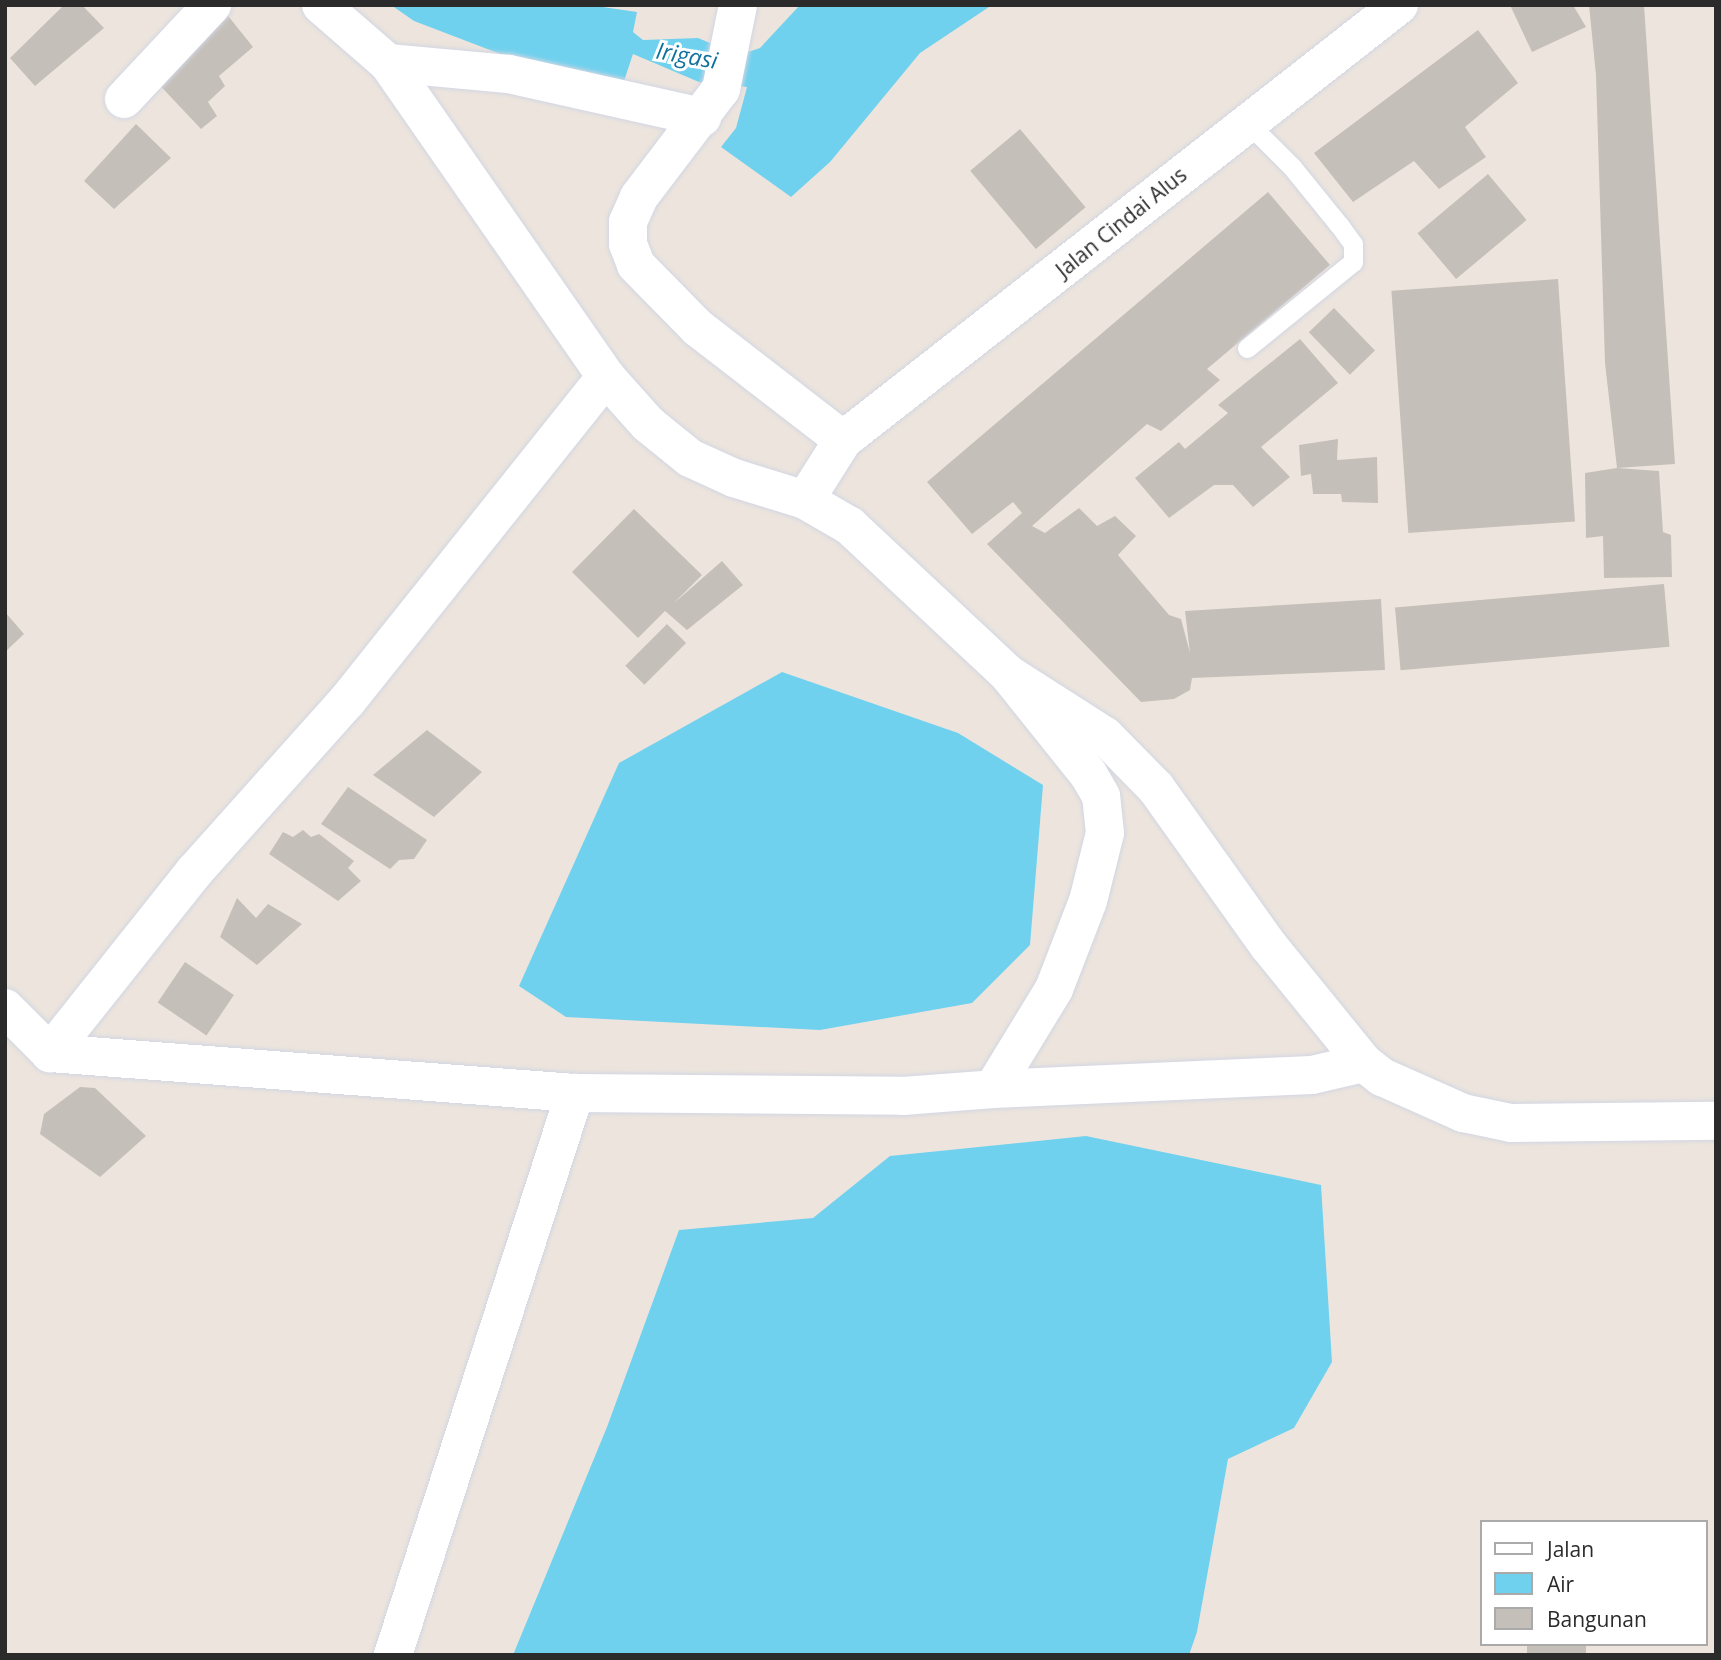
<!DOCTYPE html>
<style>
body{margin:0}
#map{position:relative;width:1721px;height:1660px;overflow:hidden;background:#ede5dd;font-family:"Open Sans",sans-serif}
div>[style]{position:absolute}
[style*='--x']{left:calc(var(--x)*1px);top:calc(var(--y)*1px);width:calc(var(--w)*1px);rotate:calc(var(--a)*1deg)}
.water>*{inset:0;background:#70d1ee}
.building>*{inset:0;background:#c5bfb9;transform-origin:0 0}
.roads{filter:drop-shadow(0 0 2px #d2d6e3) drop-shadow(0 0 2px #d2d6e3)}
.lane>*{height:19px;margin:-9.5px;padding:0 9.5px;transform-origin:9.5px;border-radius:9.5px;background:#fff}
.street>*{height:38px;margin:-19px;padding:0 19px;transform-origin:19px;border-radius:19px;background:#fff}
.secondary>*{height:38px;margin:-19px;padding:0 19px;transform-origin:19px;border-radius:19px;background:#fff}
span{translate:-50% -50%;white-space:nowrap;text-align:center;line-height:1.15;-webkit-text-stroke:6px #fff;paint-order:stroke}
.street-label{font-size:21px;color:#2b2b2b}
.water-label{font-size:23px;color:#0e709c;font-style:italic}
.frame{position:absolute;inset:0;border:7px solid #2b2b2b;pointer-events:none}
.legend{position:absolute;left:1480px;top:1520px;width:228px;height:126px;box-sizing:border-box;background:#fff;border:2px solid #aaa;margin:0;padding:9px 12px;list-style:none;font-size:21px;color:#2b2b2b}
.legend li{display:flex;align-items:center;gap:14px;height:35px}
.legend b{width:35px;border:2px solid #aaa}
</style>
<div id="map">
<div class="water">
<i style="clip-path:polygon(391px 5px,589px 5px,637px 12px,633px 32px,643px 40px,698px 38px,739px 55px,760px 48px,800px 5px,992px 5px,920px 53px,830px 162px,791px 197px,721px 147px,736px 128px,747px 87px,699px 82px,633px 54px,624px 81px,503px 55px,414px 21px)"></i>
<i style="clip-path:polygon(782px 672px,958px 733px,1043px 785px,1030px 945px,972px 1003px,820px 1030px,566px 1017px,519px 986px,619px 763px)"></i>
<i style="clip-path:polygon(1086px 1136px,1321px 1185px,1332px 1362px,1294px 1428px,1228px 1459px,1197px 1632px,1189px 1655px,513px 1655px,607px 1427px,679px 1230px,813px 1218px,890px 1156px)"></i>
</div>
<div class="building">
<i style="clip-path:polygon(64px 5px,82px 5px,104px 28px,35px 86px,10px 58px)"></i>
<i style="clip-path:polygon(1510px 5px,1573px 5px,1586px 27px,1532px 52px)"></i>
<i style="clip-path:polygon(1589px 5px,1644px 5px,1675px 464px,1617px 468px,1605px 363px,1596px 75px)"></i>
<i style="clip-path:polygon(225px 12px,253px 47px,219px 76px,225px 86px,208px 102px,217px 116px,201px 129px,151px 76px)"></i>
<i style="clip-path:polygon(1478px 30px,1518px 83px,1465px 127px,1486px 157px,1439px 189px,1414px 161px,1353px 202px,1314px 153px)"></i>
<i style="clip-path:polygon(136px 124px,171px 158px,114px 209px,84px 181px)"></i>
<i style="left:1020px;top:129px;width:102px;height:65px;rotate:50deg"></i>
<i style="left:1488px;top:174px;width:60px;height:92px;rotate:50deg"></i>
<i style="clip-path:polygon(1268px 192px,1330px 265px,1207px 369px,1220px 380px,1161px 431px,1147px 424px,1032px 526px,1045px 533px,1079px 508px,1097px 526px,1115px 516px,1136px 536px,1118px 555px,1169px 615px,1181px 619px,1190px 653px,1185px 611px,1381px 599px,1385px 670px,1192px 678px,1190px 690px,1174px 699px,1141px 702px,987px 544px,1022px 513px,1013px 502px,972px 534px,927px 482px)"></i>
<i style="left:1558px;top:279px;width:243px;height:167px;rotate:86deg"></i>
<i style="left:1334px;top:308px;width:59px;height:35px;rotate:46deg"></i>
<i style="clip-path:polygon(1300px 339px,1338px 383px,1261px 447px,1290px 477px,1253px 507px,1233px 485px,1214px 485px,1169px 518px,1135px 478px,1179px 442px,1185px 449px,1228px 413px,1218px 405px)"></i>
<i style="clip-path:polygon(1338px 439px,1337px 460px,1377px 457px,1378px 503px,1342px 502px,1341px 494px,1313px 494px,1311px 474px,1301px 476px,1299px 445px)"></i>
<i style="clip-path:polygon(1617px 468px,1659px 471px,1663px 532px,1671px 535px,1672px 577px,1604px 578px,1603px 536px,1586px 538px,1585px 473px)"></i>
<i style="clip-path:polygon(634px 509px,702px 575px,673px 604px,722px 561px,743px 585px,687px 630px,665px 611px,638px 638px,572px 572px)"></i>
<i style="left:1664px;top:584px;width:63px;height:270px;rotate:85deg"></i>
<i style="clip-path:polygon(5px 612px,24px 634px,5px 652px)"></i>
<i style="left:667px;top:624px;width:27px;height:59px;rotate:45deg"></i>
<i style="clip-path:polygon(427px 730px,482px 772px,434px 817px,373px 775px)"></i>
<i style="clip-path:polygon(348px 787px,427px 840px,414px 859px,399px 860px,390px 869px,321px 824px)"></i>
<i style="clip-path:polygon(303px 830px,311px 837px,319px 834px,354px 861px,348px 868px,361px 881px,338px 901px,269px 854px,283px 832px,293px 837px)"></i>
<i style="clip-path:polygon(237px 898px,256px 918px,268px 904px,302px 924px,257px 965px,220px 937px)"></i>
<i style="left:185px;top:962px;width:59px;height:49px;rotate:34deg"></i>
<i style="clip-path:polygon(80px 1087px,95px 1088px,146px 1136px,100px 1177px,40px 1134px,44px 1114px)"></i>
<i style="left:1527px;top:1644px;width:59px;height:11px"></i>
</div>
<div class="roads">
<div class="lane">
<i style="--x:1247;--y:348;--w:136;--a:-39.1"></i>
<i style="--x:1353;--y:262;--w:18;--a:-90"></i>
<i style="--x:1353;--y:244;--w:24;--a:-126"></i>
<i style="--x:1339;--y:225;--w:75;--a:-129"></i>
<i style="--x:1292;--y:167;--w:62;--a:-135"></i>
</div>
<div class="street">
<i style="--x:321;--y:5;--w:89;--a:40.9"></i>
<i style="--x:388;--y:63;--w:121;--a:5.2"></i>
<i style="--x:509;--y:74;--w:198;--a:12.6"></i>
<i style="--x:388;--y:63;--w:382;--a:55.2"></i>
<i style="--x:606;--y:377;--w:63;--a:48.2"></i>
<i style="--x:648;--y:424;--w:54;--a:39"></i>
<i style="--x:690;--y:458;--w:48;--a:24.4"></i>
<i style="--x:734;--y:478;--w:74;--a:17.2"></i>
<i style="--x:124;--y:99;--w:129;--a:-46.9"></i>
<i style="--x:843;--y:440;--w:71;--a:122.3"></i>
<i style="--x:805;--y:500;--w:52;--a:30"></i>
<i style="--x:850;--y:526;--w:216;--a:43.1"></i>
<i style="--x:1008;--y:674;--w:115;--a:32.6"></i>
<i style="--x:1105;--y:736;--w:73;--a:45.6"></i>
<i style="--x:1156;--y:788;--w:193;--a:54.5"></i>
<i style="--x:1268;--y:945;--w:152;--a:50.9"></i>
<i style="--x:1364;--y:1063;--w:23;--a:38"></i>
<i style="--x:1382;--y:1077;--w:89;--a:24"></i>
<i style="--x:1463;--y:1113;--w:49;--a:11.8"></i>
<i style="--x:1511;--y:1123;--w:205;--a:-0.6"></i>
<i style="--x:5;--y:1008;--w:64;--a:45"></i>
<i style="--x:50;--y:1053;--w:527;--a:4.36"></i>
<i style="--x:575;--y:1093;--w:328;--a:0.5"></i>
<i style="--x:903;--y:1096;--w:90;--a:-4.4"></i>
<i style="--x:993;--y:1089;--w:117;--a:-58.6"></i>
<i style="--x:1054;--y:989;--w:94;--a:-68.9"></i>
<i style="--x:1088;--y:901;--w:70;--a:-76"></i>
<i style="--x:1105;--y:833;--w:37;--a:-96"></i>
<i style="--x:1101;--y:796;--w:24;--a:-120"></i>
<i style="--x:1089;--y:775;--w:129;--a:-128.7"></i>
<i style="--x:50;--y:1053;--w:231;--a:-51.5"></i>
<i style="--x:194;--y:872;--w:229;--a:-48.2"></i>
<i style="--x:347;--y:701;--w:415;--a:-51.4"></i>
<i style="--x:993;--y:1089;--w:319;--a:-2.5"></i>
<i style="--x:1312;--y:1075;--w:53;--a:-13"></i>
<i style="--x:393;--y:1655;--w:591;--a:-72.06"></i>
</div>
<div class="secondary">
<i style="--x:738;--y:5;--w:86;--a:101.4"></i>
<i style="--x:721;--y:89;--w:136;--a:127.2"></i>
<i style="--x:639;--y:197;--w:27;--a:114"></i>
<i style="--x:628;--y:222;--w:22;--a:90"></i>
<i style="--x:628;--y:244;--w:22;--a:69"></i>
<i style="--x:636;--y:265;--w:88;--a:45.5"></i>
<i style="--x:698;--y:328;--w:183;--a:37.7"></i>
<i style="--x:843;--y:440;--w:706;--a:-38.04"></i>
</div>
</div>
<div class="street-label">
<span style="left:1121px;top:222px;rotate:-39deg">Jalan Cindai Alus</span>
</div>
<div class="water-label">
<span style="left:687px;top:55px;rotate:10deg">Irigasi</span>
</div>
<div class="frame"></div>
<ul class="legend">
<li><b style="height:9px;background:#fff"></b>Jalan</li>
<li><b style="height:19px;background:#70d1ee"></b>Air</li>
<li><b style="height:19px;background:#c5bfb9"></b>Bangunan</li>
</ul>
</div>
